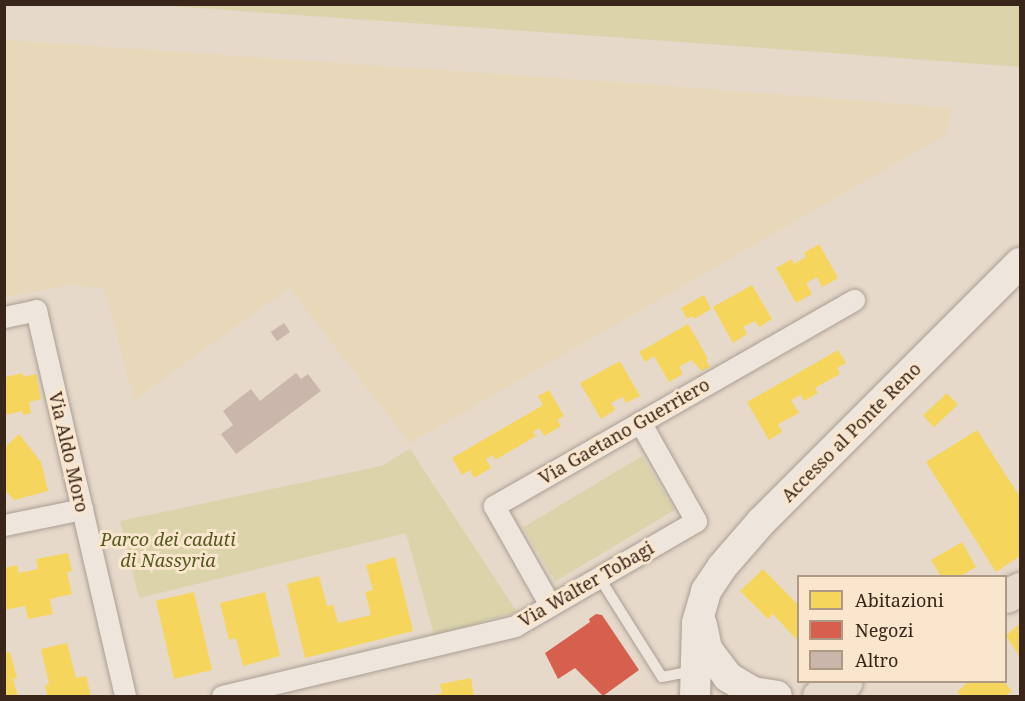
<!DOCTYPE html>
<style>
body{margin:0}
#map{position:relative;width:1025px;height:701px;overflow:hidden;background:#e6d9ca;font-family:"Noto Serif",serif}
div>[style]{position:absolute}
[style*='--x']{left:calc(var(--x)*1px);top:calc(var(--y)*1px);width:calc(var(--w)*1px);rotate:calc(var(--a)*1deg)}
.farmland>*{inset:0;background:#e8d7b8}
.green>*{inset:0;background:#dbd4aa;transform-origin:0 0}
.homes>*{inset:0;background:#f6d55c;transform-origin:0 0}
.shops>*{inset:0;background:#d6604d}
.building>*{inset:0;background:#cab6aa;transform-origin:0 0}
.roads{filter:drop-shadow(0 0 2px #ab9e93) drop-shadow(0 0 2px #ab9e93)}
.service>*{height:10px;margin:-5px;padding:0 5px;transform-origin:5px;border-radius:5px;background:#eee6dc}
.minor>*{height:21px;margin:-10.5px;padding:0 10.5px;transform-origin:10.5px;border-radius:10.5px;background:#eee6dc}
.secondary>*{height:30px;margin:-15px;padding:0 15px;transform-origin:15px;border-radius:15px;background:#eee6dc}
.primary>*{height:33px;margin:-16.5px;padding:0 16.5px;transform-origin:16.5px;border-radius:16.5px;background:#e6dacd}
span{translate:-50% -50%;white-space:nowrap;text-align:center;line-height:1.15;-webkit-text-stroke:6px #f9e6cd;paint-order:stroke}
.street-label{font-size:18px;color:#3a251a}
.park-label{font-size:18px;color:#53591f;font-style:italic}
.frame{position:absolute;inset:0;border:6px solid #3a251a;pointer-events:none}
.legend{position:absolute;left:797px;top:575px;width:210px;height:108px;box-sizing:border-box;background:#f9e6cd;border:2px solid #ad9985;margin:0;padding:8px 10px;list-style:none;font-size:18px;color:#3a251a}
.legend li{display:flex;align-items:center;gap:12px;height:30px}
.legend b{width:30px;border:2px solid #ad9985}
</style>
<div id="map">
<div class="farmland">
<i style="clip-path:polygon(5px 40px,643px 84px,953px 108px,945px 135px,410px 443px,289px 288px,134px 400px,104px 288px,69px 285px,5px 297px)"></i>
</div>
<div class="green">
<i style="clip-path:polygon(156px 5px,1020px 5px,1020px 67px,654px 40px)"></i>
<i style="clip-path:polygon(410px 449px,517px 612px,434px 635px,406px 533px,139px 598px,120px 521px,381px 466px)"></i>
<i style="left:642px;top:456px;width:63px;height:139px;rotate:59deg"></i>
</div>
<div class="homes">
<i style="clip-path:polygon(819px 244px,838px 278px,822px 287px,817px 277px,806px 283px,812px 294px,796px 303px,776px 268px,792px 259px,794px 264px,806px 257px,804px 253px)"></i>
<i style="clip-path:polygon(752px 285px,772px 319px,759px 327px,755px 321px,743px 327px,747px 334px,733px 343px,713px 307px)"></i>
<i style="clip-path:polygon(704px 295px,711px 309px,694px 319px,692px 316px,687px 319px,681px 308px)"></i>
<i style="clip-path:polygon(688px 324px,708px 359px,706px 360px,710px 367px,702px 371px,691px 360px,679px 367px,683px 374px,669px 382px,654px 356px,645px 362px,639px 352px)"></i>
<i style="clip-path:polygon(838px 350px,846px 363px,837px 368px,840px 374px,815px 388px,818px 393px,804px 401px,801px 395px,791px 400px,799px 413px,778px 424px,782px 432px,769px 440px,747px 402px)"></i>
<i style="clip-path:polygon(620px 361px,640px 396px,626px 403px,623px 397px,611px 403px,615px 410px,601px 419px,580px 383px)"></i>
<i style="clip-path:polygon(23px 373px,23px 377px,36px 374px,41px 399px,29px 402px,31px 413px,23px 415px,22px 411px,5px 415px,5px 377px)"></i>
<i style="clip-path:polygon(549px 390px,564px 416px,557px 420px,561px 426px,544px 436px,539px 428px,533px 432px,536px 436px,495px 460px,493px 455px,486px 459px,491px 468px,474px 478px,470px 470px,462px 475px,452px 458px,543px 405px,538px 396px)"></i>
<i style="left:947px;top:393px;width:16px;height:33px;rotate:47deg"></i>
<i style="clip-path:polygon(977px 430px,1020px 497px,1020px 556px,996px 572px,926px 462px)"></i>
<i style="clip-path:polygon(19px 434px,41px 462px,48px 491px,14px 500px,4px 489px,4px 448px)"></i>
<i style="clip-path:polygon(962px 542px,976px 567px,961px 576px,941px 576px,931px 560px)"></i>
<i style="clip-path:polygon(68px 553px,72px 571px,67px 572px,72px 594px,50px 599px,53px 614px,28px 619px,25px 606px,4px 610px,4px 568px,17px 565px,19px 573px,38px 569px,36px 559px)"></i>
<i style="clip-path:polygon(395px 557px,413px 631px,305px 658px,287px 584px,319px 576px,327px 606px,333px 605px,338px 623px,371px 615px,365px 592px,373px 590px,366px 565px)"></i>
<i style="clip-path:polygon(763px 569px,798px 605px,798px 641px,773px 614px,768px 619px,740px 591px)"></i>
<i style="left:194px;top:592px;width:80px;height:39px;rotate:77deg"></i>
<i style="clip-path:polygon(265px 592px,280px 656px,243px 666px,236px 638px,229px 640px,220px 603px)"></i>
<i style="clip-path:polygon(1020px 623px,1020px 657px,1006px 636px)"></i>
<i style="clip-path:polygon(67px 643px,76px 678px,86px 676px,91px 696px,47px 696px,45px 685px,49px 684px,41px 649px)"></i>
<i style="clip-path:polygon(10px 652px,17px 678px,13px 679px,18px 696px,4px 696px,4px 653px)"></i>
<i style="clip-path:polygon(471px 678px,474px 696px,430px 696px,442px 693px,440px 684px)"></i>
<i style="clip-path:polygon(968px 682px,1004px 682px,1012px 691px,1005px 696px,961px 696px,957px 692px)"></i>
</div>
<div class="shops">
<i style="clip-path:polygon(596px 614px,602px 615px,639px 670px,603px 696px,575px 668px,558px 679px,545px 653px,590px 622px,589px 619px)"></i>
</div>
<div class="building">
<i style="left:284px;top:323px;width:11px;height:16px;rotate:56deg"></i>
<i style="clip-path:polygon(296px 373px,301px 379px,308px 374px,321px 391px,236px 454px,221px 434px,233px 425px,223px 411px,251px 389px,260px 401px)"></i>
</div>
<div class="roads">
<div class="service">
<i style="--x:599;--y:577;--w:118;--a:57.8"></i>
<i style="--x:662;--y:677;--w:32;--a:-11"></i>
</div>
<div class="minor">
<i style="--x:4;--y:317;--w:33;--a:-12"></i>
<i style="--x:36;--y:310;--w:396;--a:77"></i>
<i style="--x:4;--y:525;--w:80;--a:-11.6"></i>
<i style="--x:550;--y:605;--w:114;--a:-119.5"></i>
<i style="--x:494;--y:506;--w:415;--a:-29.8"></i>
<i style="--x:222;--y:696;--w:301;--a:-13.4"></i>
<i style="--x:515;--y:626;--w:209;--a:-30.1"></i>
<i style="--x:696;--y:521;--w:114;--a:-119.5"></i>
</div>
<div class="secondary">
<i style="--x:702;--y:625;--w:25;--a:78"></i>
<i style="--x:707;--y:649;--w:35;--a:53"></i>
<i style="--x:728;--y:677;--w:29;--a:31"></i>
<i style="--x:753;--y:692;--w:24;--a:9"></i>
<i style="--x:695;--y:696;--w:73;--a:-88.4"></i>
<i style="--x:697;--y:623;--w:33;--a:-74"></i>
<i style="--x:706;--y:591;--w:29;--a:-56"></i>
<i style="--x:722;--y:567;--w:61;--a:-49"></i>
<i style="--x:762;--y:521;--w:365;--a:-45"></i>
</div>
<div class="primary">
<i style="--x:1006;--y:596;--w:16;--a:-27"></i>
<i style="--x:819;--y:696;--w:30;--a:-28"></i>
</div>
</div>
<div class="street-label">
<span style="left:624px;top:431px;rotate:-30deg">Via Gaetano Guerriero</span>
<span style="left:851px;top:432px;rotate:-45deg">Accesso al Ponte Reno</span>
<span style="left:69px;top:452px;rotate:77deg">Via Aldo Moro</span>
<span style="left:586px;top:584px;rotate:-30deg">Via Walter Tobagi</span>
</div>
<div class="park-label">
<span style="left:168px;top:550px">Parco dei caduti<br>di Nassyria</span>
</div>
<div class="frame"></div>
<ul class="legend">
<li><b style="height:16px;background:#f6d55c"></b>Abitazioni</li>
<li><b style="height:16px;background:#d6604d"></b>Negozi</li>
<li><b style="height:16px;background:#cab6aa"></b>Altro</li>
</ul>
</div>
